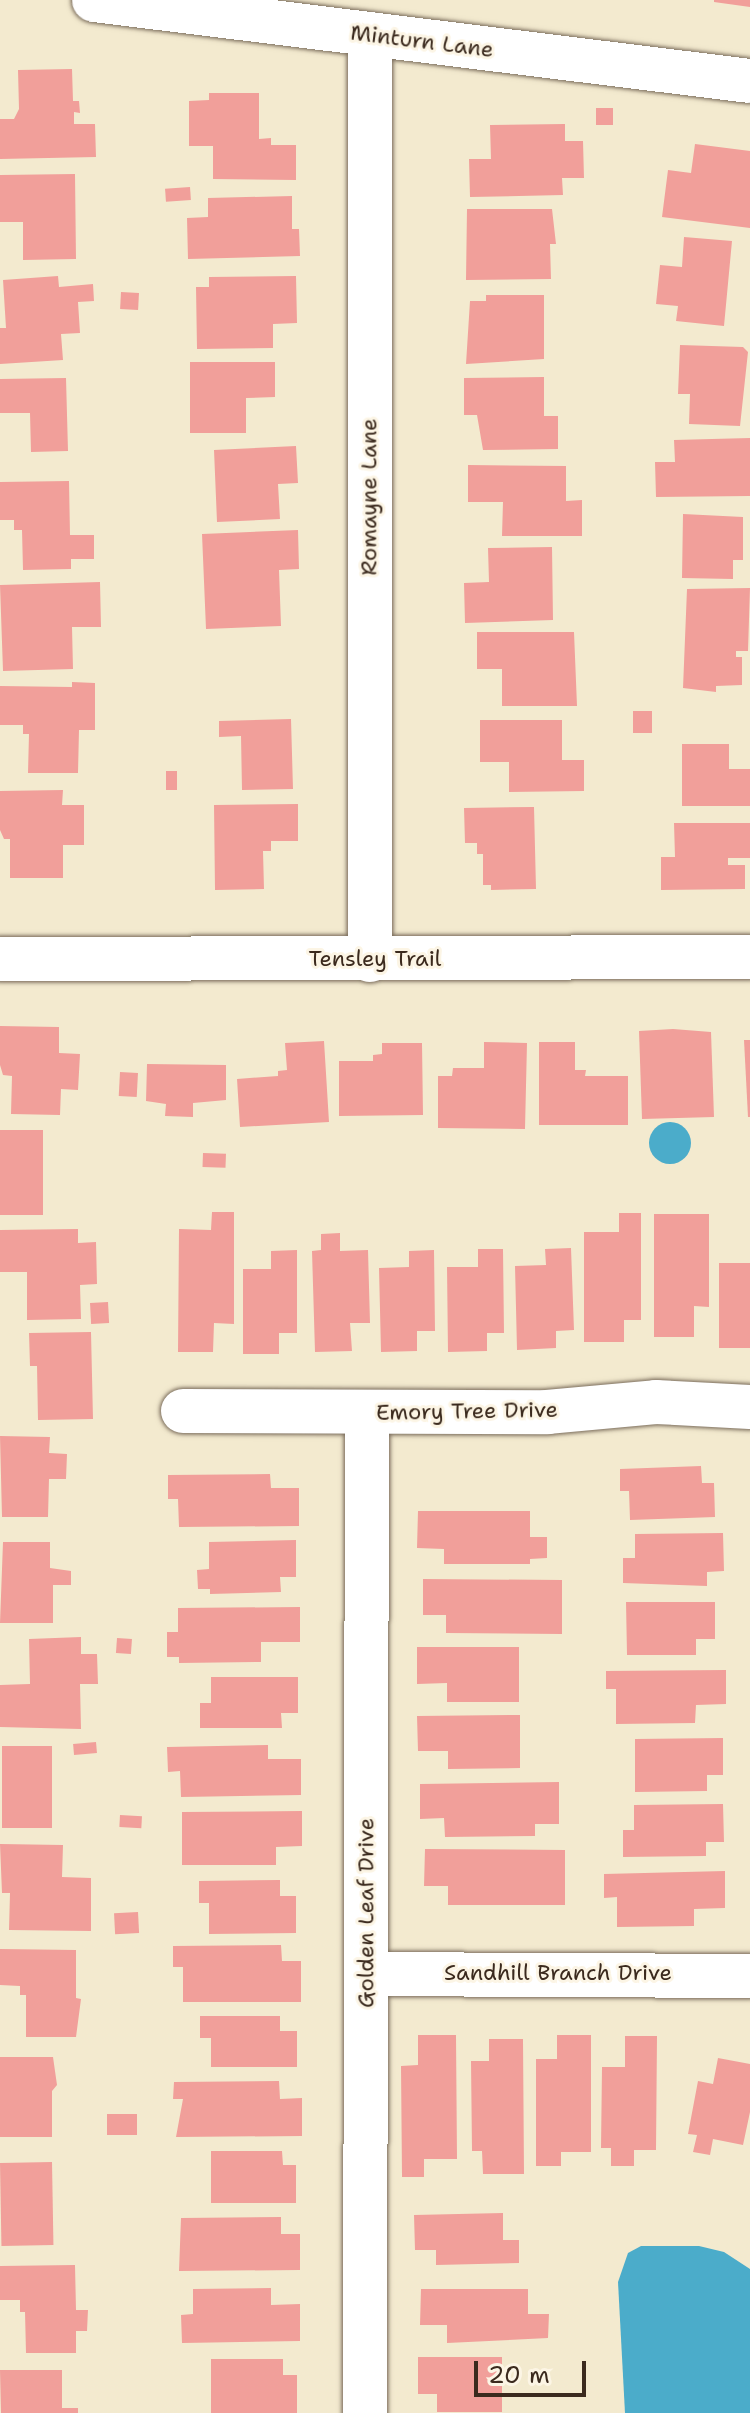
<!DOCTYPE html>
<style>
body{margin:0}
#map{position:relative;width:750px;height:2413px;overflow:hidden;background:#f3eacf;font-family:"Shantell Sans",sans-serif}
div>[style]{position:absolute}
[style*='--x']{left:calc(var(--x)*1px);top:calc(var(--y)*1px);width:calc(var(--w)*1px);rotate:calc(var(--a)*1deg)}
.water>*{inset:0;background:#4bacca}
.round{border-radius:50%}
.building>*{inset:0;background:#f19f9a;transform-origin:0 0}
.roads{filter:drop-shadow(0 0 2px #7b6d5c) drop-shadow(0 0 2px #7b6d5c)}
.minor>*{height:44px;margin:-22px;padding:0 22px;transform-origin:22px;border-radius:22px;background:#fff}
span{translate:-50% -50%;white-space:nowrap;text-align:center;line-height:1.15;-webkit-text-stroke:6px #fcf5e5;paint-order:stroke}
.street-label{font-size:22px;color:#3b2a1e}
.scale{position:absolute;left:474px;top:2361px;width:112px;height:36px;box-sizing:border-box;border:4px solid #3b2a1e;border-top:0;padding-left:10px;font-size:24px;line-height:28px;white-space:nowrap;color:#3b2a1e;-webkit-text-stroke:6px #fcf5e5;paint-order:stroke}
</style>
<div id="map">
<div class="water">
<i class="round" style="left:649px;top:1122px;width:42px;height:42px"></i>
<i style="clip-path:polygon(641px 2246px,699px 2246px,724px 2252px,750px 2269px,750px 2413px,625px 2413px,618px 2282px,628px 2253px)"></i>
</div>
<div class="building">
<i style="clip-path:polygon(714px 0,750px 0,750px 7px,714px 2px)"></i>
<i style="clip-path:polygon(72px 69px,73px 101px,79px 101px,80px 113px,74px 112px,74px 124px,95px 124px,96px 157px,0 159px,0 119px,14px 119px,19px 109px,18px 70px)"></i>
<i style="clip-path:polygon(209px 93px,259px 93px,259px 139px,271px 138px,271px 145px,296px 145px,296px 180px,213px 179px,213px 146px,189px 146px,189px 101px,209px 100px)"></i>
<i style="left:596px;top:108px;width:17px;height:17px"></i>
<i style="clip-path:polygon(565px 124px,565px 141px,583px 141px,584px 178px,562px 178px,563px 195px,470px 197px,469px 159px,491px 159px,490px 125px)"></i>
<i style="clip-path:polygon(695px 144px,750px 151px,750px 228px,662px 217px,668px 170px,691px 173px)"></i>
<i style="clip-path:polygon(75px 174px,76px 259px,23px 260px,23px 222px,0 222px,0 175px)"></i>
<i style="left:190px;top:187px;width:13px;height:25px;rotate:86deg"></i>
<i style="clip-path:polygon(292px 196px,292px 229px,299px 229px,300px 256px,188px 259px,187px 218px,208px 217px,208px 198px)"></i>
<i style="clip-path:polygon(467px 209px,552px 209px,556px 244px,550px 244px,551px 279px,466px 280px)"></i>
<i style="clip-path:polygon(684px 237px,732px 241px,724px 326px,676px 321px,678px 306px,656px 304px,660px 265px,682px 267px)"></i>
<i style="clip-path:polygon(58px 276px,59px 287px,93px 284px,94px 301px,78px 302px,80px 333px,61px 334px,63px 360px,0 364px,0 328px,6px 328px,3px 280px)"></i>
<i style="clip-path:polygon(296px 276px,297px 323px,273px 324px,273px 348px,197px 349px,196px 287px,209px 287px,209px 277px)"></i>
<i style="left:121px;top:292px;width:18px;height:17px;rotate:3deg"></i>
<i style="clip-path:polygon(486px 295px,544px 295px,544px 359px,466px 364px,470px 301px,486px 301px)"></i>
<i style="clip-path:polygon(680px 345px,743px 347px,748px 352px,740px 426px,689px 424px,690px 394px,678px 394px)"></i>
<i style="clip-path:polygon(190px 362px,275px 362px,275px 397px,246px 398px,246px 433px,190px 433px)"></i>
<i style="clip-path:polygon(544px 377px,544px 416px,558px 416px,558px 449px,483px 450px,477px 415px,464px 415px,464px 378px)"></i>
<i style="clip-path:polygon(66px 378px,68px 451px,31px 452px,30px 413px,0 413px,0 379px)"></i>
<i style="clip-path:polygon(750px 438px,750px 496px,656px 497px,655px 462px,675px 462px,674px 440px)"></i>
<i style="clip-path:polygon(296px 446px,298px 483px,278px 484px,280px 519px,217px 522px,214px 450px)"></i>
<i style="clip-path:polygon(468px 465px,566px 466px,566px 501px,582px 500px,582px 536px,502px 536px,503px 502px,468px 502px)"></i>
<i style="clip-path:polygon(69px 481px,70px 535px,94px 535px,94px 559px,71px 559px,71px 569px,23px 570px,22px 530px,14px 530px,14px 520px,0 520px,0 482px)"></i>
<i style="clip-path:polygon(683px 514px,743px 517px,743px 560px,733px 560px,733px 579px,682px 578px)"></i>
<i style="clip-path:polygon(298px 530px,299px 569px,279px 570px,281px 626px,206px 629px,202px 534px)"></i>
<i style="clip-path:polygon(552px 547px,553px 620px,465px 623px,464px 583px,489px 582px,488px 548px)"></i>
<i style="clip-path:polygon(100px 582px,101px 627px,72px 627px,73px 669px,3px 671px,0 585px)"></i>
<i style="clip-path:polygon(750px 588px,748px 651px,736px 651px,736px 657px,742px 657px,742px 685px,716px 686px,716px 692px,683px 688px,687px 589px)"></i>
<i style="clip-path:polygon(477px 632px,574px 632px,577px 706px,502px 706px,502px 669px,477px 669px)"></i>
<i style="clip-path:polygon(72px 682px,95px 683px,95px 730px,79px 730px,78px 773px,28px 773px,29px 734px,23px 734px,23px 725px,0 725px,0 686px,72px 687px)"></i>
<i style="left:633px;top:711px;width:19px;height:22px"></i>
<i style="clip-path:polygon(291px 719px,293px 789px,242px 790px,241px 736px,219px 737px,219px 721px)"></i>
<i style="clip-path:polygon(480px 720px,562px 720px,562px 760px,584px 760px,584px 791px,509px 792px,509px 762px,480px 762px)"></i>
<i style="clip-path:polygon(682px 744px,729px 744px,729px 769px,750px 769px,750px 806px,682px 806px)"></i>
<i style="left:166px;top:771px;width:11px;height:19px"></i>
<i style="clip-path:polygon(63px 790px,62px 805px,84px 805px,84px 845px,63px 845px,63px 878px,10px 878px,10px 839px,4px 839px,0 830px,0 791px)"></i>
<i style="clip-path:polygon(298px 804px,298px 841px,271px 841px,271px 851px,263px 851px,264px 889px,215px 890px,214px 805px)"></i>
<i style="clip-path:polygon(534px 807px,536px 889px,491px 890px,491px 885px,483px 885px,483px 854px,477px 854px,477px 843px,465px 843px,464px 808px)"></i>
<i style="clip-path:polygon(674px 823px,750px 823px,750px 858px,728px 858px,728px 865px,745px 865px,745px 889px,661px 890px,661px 857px,675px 857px)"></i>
<i style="clip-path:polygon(0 1026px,59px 1027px,59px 1053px,80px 1054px,78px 1090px,61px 1089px,60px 1115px,11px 1114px,12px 1076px,3px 1075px,0 1065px)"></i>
<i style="clip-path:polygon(673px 1029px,711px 1032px,714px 1117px,642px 1119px,639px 1031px)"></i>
<i style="clip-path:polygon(744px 1040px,750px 1040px,750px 1117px,748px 1117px)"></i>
<i style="clip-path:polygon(324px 1041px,329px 1122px,240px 1127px,237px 1079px,278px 1076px,278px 1071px,287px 1070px,285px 1043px)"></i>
<i style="clip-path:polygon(484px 1042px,527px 1043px,525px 1129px,438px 1128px,438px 1076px,452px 1076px,453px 1068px,484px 1068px)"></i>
<i style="clip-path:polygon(539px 1042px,575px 1042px,575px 1070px,586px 1070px,585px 1076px,628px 1076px,628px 1125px,539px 1125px)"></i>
<i style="clip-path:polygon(382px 1043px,422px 1043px,423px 1115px,339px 1116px,339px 1061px,373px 1061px,373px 1055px,382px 1054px)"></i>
<i style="clip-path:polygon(147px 1064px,226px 1065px,226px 1100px,193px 1103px,193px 1117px,165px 1116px,166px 1104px,146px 1101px)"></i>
<i style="left:120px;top:1072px;width:18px;height:24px;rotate:3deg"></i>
<i style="left:0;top:1130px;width:43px;height:85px"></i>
<i style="left:203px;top:1153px;width:23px;height:14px;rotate:2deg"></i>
<i style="clip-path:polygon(212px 1212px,234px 1212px,234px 1324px,214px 1323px,213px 1352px,178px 1352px,179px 1229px,211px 1230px)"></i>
<i style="clip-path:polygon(619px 1213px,641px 1213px,641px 1320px,624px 1320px,624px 1342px,584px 1342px,584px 1232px,619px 1232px)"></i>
<i style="clip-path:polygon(654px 1214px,709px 1214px,709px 1307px,694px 1306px,694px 1337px,654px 1337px)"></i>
<i style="clip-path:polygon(78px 1229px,78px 1243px,96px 1242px,97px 1284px,80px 1285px,81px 1319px,27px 1320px,27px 1272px,0 1272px,0 1230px)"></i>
<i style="clip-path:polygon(340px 1233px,340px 1251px,368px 1250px,370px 1323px,350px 1323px,352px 1351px,315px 1352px,312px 1251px,321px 1250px,321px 1234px)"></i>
<i style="clip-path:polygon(571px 1248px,574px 1330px,556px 1331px,556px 1348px,517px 1350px,515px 1266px,546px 1265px,545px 1249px)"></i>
<i style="clip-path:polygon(478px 1249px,503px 1249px,504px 1333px,487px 1333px,487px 1351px,448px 1352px,447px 1267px,478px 1267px)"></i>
<i style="clip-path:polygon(297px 1250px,297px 1333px,279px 1333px,279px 1354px,243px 1354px,243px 1269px,271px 1269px,271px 1251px)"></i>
<i style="clip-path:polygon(434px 1250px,435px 1331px,417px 1331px,417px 1351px,381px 1352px,379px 1268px,409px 1267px,409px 1251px)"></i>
<i style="left:750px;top:1263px;width:85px;height:31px;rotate:90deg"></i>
<i style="left:108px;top:1302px;width:21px;height:18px;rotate:87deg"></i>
<i style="clip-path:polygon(91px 1332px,93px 1419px,38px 1420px,37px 1366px,30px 1366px,29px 1333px)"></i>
<i style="clip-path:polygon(0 1436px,50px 1437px,49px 1453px,67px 1454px,66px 1479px,49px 1479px,48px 1517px,2px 1517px)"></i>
<i style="clip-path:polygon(701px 1466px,702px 1483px,714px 1483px,715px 1517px,630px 1520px,629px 1491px,620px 1491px,620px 1469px)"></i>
<i style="clip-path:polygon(270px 1474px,271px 1488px,299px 1488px,299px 1526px,179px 1527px,178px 1499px,168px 1499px,168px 1475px)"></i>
<i style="clip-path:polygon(418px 1511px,530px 1511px,530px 1537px,547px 1537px,547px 1558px,530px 1559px,530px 1564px,444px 1564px,444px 1549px,417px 1548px)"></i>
<i style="clip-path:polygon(723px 1533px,724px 1571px,707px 1572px,707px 1586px,623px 1583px,623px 1558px,635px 1558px,635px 1534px)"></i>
<i style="clip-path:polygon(296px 1540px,296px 1577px,280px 1577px,281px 1592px,210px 1594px,210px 1589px,198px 1589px,197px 1570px,209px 1569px,209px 1542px)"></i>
<i style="clip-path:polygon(3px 1542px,50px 1542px,50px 1568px,71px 1571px,71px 1585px,53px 1585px,53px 1623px,0 1623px)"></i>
<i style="clip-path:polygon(423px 1579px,562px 1580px,562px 1634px,446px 1633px,446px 1615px,423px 1615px)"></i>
<i style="clip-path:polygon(626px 1602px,715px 1602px,715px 1639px,696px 1639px,696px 1655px,627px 1655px)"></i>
<i style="clip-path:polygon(300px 1607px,300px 1642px,261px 1642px,261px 1662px,179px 1663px,179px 1657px,167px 1657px,167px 1632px,178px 1632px,178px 1608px)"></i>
<i style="clip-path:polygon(81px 1637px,81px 1654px,97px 1654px,98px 1684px,80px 1684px,81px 1729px,0 1727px,0 1685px,30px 1684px,29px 1639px)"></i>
<i style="left:117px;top:1638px;width:15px;height:15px;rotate:4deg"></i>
<i style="clip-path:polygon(417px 1647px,519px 1647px,519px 1702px,447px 1702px,447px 1683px,417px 1684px)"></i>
<i style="clip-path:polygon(726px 1670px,726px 1704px,696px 1705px,695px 1723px,616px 1724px,616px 1689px,606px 1689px,606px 1671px)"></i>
<i style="clip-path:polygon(211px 1677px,298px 1677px,298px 1713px,281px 1713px,282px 1728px,200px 1728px,200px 1703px,211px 1703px)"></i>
<i style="clip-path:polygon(520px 1715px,520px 1768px,448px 1769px,448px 1751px,418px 1751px,417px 1716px)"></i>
<i style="clip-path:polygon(723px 1738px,723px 1775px,707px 1775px,707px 1791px,635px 1792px,635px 1739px)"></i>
<i style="left:96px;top:1742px;width:11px;height:23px;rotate:85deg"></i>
<i style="clip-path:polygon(268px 1745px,268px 1759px,301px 1759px,301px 1795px,181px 1797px,180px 1771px,168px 1772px,167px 1747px)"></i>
<i style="left:2px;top:1746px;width:50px;height:82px"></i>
<i style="clip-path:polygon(559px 1782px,559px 1824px,535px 1824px,535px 1836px,445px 1837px,444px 1818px,420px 1819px,420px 1784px)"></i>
<i style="clip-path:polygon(723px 1804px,724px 1842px,706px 1842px,706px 1856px,623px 1857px,623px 1830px,634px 1830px,634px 1805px)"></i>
<i style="clip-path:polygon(302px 1811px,302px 1846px,276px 1847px,276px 1865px,182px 1865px,182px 1812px)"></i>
<i style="left:120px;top:1815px;width:22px;height:12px;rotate:3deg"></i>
<i style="clip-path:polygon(0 1844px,63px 1845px,62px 1877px,91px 1878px,91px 1931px,9px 1930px,10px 1893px,2px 1893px)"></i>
<i style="clip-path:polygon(425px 1849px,565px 1850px,565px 1905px,448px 1905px,448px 1886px,424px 1886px)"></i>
<i style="clip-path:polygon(725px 1871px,725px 1908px,694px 1909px,694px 1926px,617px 1927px,617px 1897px,604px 1898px,604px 1874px)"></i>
<i style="clip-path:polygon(280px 1880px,280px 1896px,296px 1896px,296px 1933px,209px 1934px,209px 1903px,199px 1903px,199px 1881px)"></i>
<i style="left:138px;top:1912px;width:21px;height:24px;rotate:87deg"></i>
<i style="clip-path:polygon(281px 1945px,282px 1961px,301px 1961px,301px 2002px,183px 2002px,183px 1967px,173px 1967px,173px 1946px)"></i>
<i style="clip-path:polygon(0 1949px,76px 1950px,76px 1998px,81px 1999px,76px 2037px,26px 2037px,26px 1995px,20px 1995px,20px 1986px,0 1985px)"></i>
<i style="clip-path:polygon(200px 2016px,280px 2016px,280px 2031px,297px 2031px,297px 2067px,211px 2067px,211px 2038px,200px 2038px)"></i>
<i style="clip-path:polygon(418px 2035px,456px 2035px,457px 2159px,424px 2159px,424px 2177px,402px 2177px,401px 2066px,418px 2065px)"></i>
<i style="clip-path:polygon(557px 2035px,591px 2035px,591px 2152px,561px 2152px,561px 2166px,536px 2166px,536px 2059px,557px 2059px)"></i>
<i style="clip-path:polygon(625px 2036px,657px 2036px,656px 2150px,634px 2150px,634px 2166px,611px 2166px,611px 2148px,601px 2148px,602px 2067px,625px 2067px)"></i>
<i style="clip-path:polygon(489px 2039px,523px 2039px,524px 2174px,483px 2174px,482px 2151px,472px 2151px,471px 2061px,489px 2061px)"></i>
<i style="clip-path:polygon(0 2057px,53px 2057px,57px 2085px,52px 2091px,52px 2137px,0 2137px)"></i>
<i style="clip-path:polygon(718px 2058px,750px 2064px,750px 2112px,743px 2145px,713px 2139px,710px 2155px,693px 2152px,697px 2135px,688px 2134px,698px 2081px,713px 2084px)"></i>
<i style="clip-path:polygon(279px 2081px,280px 2099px,302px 2098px,302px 2136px,176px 2137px,183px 2099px,173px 2099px,174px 2082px)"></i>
<i style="left:137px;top:2114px;width:21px;height:30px;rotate:90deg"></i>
<i style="clip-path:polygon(211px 2151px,282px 2151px,283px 2165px,296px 2165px,296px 2203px,211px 2203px)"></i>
<i style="left:52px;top:2162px;width:83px;height:52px;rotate:89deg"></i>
<i style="clip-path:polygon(503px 2213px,503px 2240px,519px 2240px,519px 2263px,436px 2265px,436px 2250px,415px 2250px,414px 2215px)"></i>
<i style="clip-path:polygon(281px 2217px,281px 2234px,300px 2234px,300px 2270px,179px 2271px,181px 2218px)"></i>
<i style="clip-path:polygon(75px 2265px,76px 2310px,88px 2310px,87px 2331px,76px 2331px,76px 2353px,26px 2353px,25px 2312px,20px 2312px,20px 2300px,0 2300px,0 2266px)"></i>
<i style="clip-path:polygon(271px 2288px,271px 2305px,300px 2304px,300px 2341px,182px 2343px,181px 2315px,193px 2314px,193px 2289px)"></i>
<i style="clip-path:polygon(421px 2289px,528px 2289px,528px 2314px,549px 2314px,548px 2338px,447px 2343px,447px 2325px,420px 2325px)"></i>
<i style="clip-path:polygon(418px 2357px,502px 2357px,502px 2412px,437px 2412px,437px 2394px,418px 2394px)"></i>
<i style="clip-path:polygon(211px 2359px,283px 2359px,283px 2375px,297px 2375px,297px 2413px,211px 2413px)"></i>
<i style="clip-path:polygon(0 2370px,62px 2370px,62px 2408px,78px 2408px,78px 2413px,1px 2413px)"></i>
</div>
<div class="roads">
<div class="minor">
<i style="--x:94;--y:0;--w:661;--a:7.04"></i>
<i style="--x:0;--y:959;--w:750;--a:-0.15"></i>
<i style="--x:370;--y:960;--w:926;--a:-90"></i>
<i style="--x:183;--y:1411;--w:364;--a:0.2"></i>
<i style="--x:547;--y:1412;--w:109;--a:-5.2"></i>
<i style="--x:656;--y:1402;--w:94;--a:3"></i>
<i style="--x:367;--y:1974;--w:383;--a:0.3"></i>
<i style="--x:365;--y:2413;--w:1000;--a:-89.89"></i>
</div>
</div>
<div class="street-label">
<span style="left:422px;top:41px;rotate:7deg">Minturn Lane</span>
<span style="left:369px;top:497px;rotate:-90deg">Romayne Lane</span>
<span style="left:375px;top:959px">Tensley Trail</span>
<span style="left:467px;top:1411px;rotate:-1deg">Emory Tree Drive</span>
<span style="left:366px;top:1913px;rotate:-90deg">Golden Leaf Drive</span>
<span style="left:558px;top:1973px">Sandhill Branch Drive</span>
</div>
<div class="scale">20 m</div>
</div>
